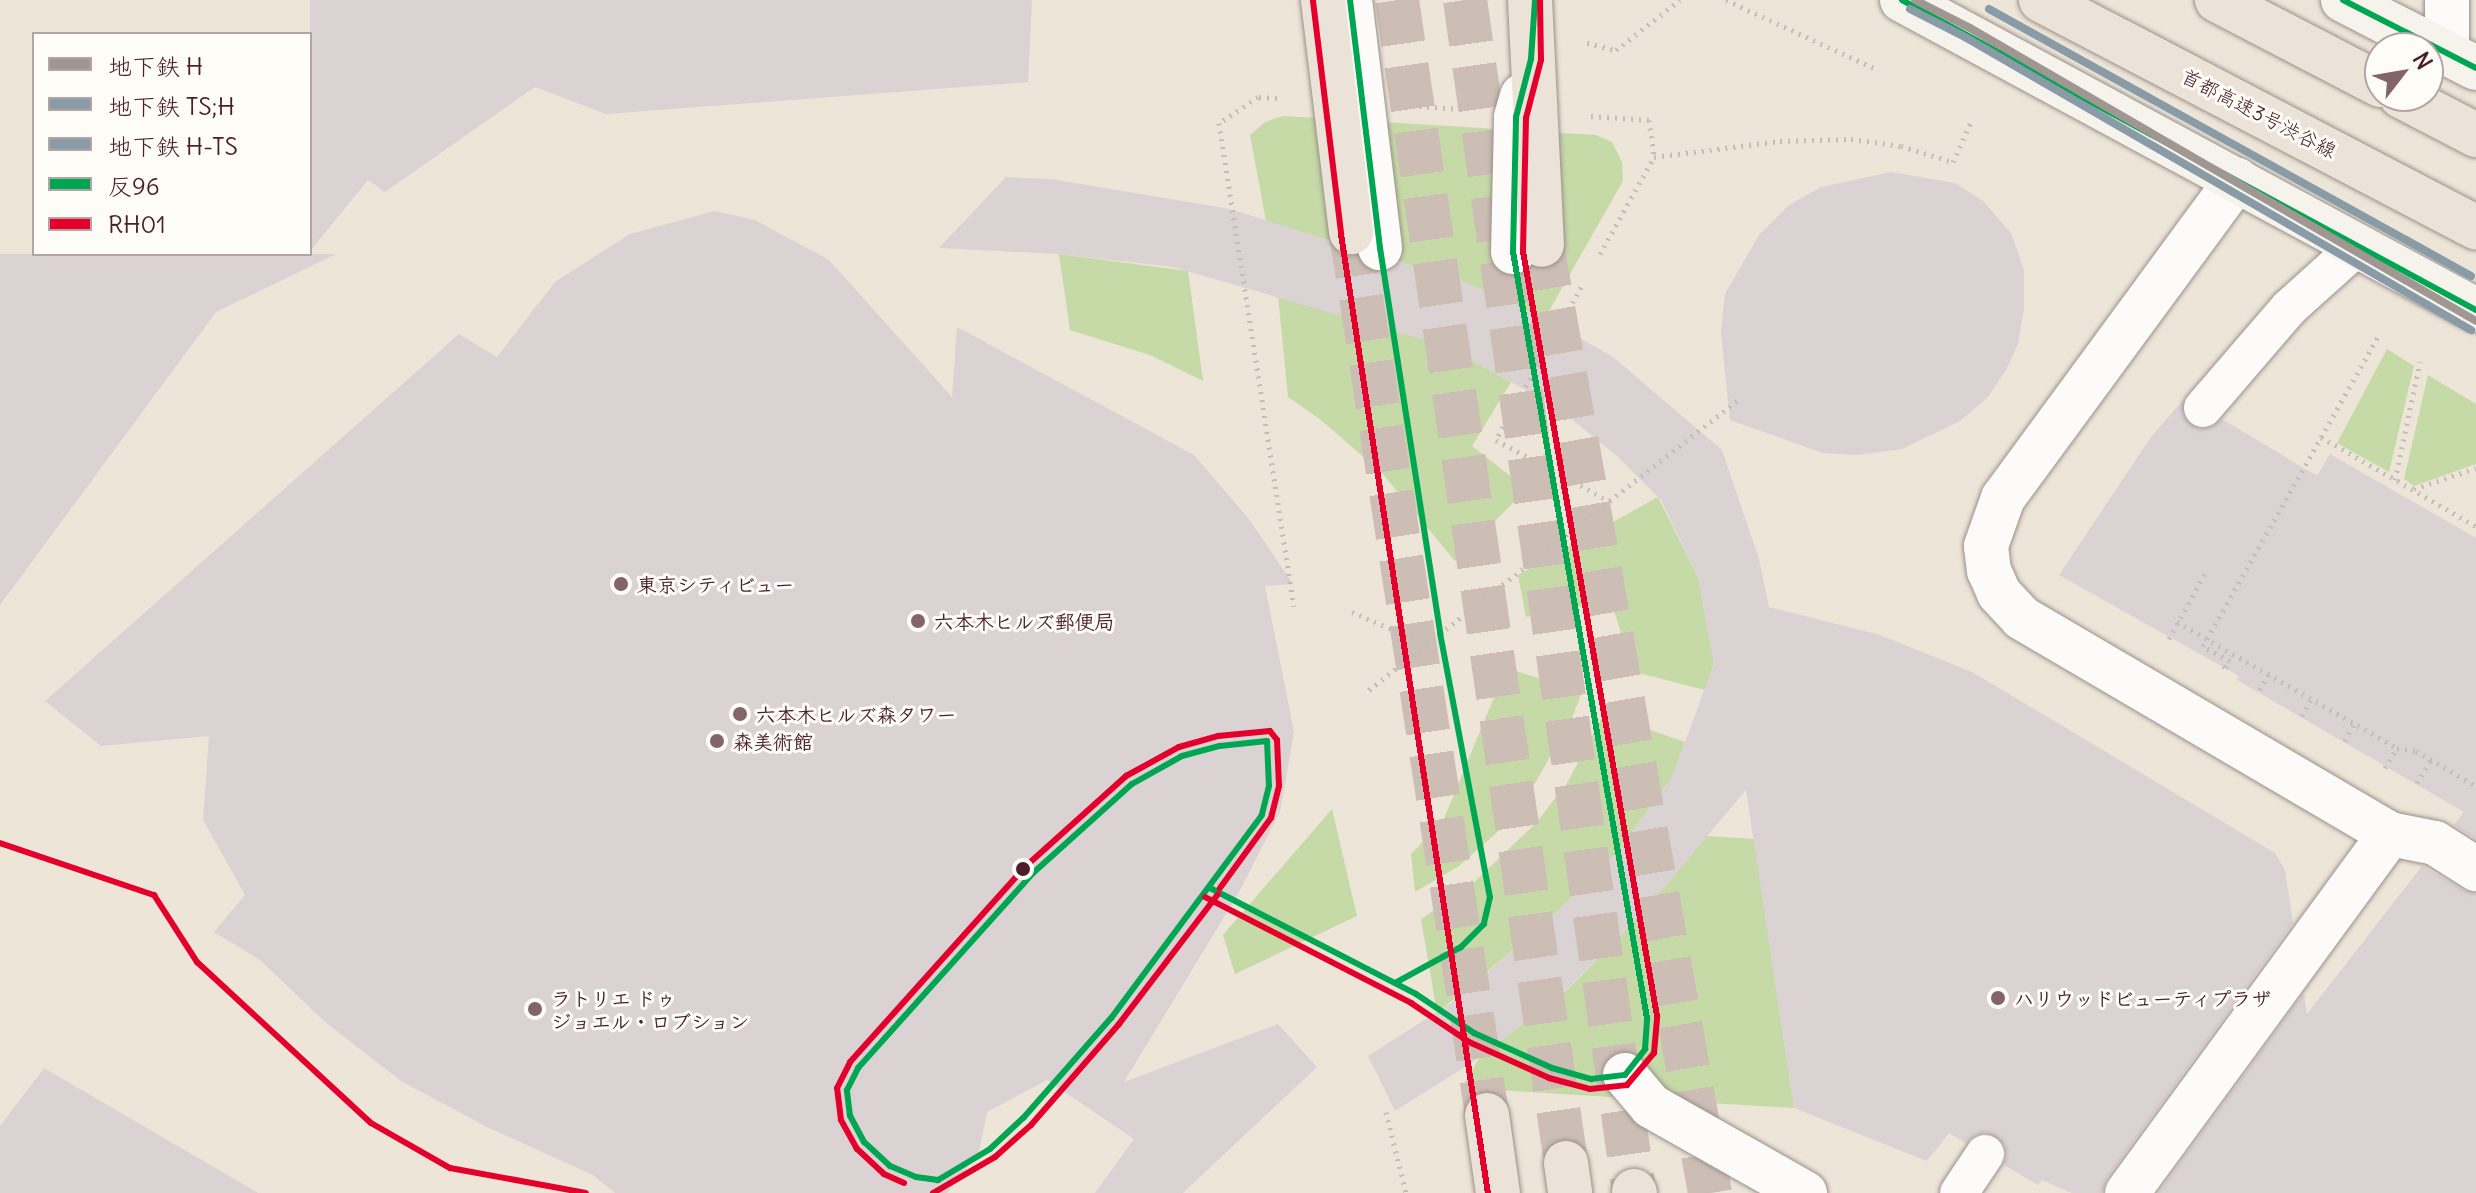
<!DOCTYPE html>
<meta charset="utf-8">
<style>
body{margin:0}
#map{position:relative;width:2476px;height:1193px;overflow:hidden;background:#ede5d8;font-family:Delius,"Klee One",sans-serif}
div>[style]{position:absolute}
[style*='--x']{left:calc(var(--x)*1px);top:calc(var(--y)*1px);width:calc(var(--w)*1px);rotate:calc(var(--a)*1deg)}
.green>*{inset:0;background:#c5daa6}
.building>*{inset:0;background:#dbd2d4}
.primary-tunnel>*{height:44px;margin-top:-22px;transform-origin:0;background:repeating-linear-gradient(90deg,#ccbdb5 0 44px,transparent 0 66px)}
.path>*{height:5px;margin-top:-2.5px;transform-origin:0;background:repeating-linear-gradient(90deg,#c3bdbc 0 2px,transparent 0 8px)}
.roads{filter:drop-shadow(0 0 2px #9a908b) drop-shadow(0 0 2px #9a908b)}
.service>*{height:38px;margin:-19px;padding:0 19px;transform-origin:19px;border-radius:19px;background:#fcfbf9}
.minor>*{height:44px;margin:-22px;padding:0 22px;transform-origin:22px;border-radius:22px;background:#fcfbf9}
.secondary>*{height:44px;margin:-22px;padding:0 22px;transform-origin:22px;border-radius:22px;background:#f6f2ec}
.primary>*{height:44px;margin:-22px;padding:0 22px;transform-origin:22px;border-radius:22px;background:#ece3d8}
.motorway>*{height:44px;margin:-22px;padding:0 22px;transform-origin:22px;border-radius:22px;background:#ece3d8}
.bus-1>*{height:6px;margin:-3px;padding:0 3px;transform-origin:3px;border-radius:3px;background:#00a651}
.bus-2>*{height:6px;margin:-3px;padding:0 3px;transform-origin:3px;border-radius:3px;background:#e4002b}
.metro-1>*{height:8px;margin:-4px;padding:0 4px;transform-origin:4px;border-radius:4px;background:#a09792}
.metro-2>*{height:8px;margin:-4px;padding:0 4px;transform-origin:4px;border-radius:4px;background:#889ba7}
.metro-3>*{height:8px;margin:-4px;padding:0 4px;transform-origin:4px;border-radius:4px;background:#889ba7}
.dots>*{width:22px;height:22px;translate:-50% -50%;box-sizing:border-box;border:4px solid #fdfcf7;border-radius:50%}
span{translate:-50% -50%;white-space:nowrap;text-align:center;line-height:1.15;-webkit-text-stroke:6px #fdfcf7;paint-order:stroke}
.street-label{font-size:20px;color:#4a1f2b}
.poi-label{font-size:20px;color:#4a1f2b;font-weight:700}
.left{translate:0 -50%;text-align:left}
.legend{position:absolute;left:32px;top:32px;width:280px;height:224px;box-sizing:border-box;background:#fdfcf7;border:2px solid #b5a4a5;margin:0;padding:10px 14px;list-style:none;font-size:24px;color:#4a1f2b}
.legend li{display:flex;align-items:center;gap:16px;height:40px}
.legend b{width:40px;border:2px solid #b5a4a5}
.north{position:absolute;left:2364px;top:32px;width:80px;height:80px;box-sizing:border-box;background:#fdfcf7;border:2px solid #b5a4a5;border-radius:50%;rotate:59deg;font-size:22px;font-weight:700;line-height:32px;text-align:center;color:#4a1f2b}
.north::after{content:'';display:block;margin:auto;width:28px;height:36px;background:#836468;clip-path:polygon(50% 0,100% 100%,50% 72%,0 100%)}
</style>
<div id="map">
<div class="green">
<i style="clip-path:polygon(1283px 116px,1596px 135px,1612px 142px,1622px 162px,1623px 181px,1545px 318px,1462px 281px,1266px 221px,1250px 135px,1265px 122px)"></i>
<i style="clip-path:polygon(1059px 254px,1188px 271px,1203px 381px,1150px 355px,1070px 330px)"></i>
<i style="clip-path:polygon(1278px 295px,1448px 347px,1511px 382px,1472px 446px,1527px 489px,1455px 561px,1383px 474px,1321px 420px,1288px 397px)"></i>
<i style="clip-path:polygon(2387px 349px,2414px 366px,2389px 472px,2337px 443px)"></i>
<i style="clip-path:polygon(2428px 375px,2476px 404px,2476px 464px,2414px 486px,2404px 479px)"></i>
<i style="clip-path:polygon(1658px 497px,1698px 577px,1714px 663px,1705px 690px,1627px 670px,1622px 635px,1610px 600px,1526px 617px,1518px 575px)"></i>
<i style="clip-path:polygon(1506px 668px,1582px 692px,1572px 718px,1535px 783px,1502px 828px,1459px 866px,1415px 892px,1411px 854px,1443px 821px)"></i>
<i style="clip-path:polygon(1604px 714px,1685px 742px,1672px 777px,1615px 855px,1542px 926px,1437px 1013px,1421px 919px,1469px 887px,1536px 823px,1567px 783px)"></i>
<i style="clip-path:polygon(1332px 809px,1357px 916px,1235px 974px,1223px 935px)"></i>
<i style="clip-path:polygon(1707px 836px,1754px 839px,1794px 1108px,1462px 1088px,1479px 1058px,1570px 987px,1643px 912px)"></i>
</div>
<div class="building">
<i style="clip-path:polygon(310px 0,1032px 0,1028px 82px,606px 114px,535px 87px,385px 192px,368px 180px,310px 251px)"></i>
<i style="clip-path:polygon(1891px 172px,1955px 183px,1983px 201px,2011px 233px,2024px 270px,2024px 309px,2018px 344px,2006px 370px,1988px 397px,1960px 421px,1902px 449px,1857px 455px,1823px 453px,1730px 420px,1721px 333px,1725px 294px,1759px 235px,1789px 205px,1821px 187px)"></i>
<i style="clip-path:polygon(1006px 177px,1051px 179px,1230px 209px,1328px 240px,1341px 255px,1357px 256px,1371px 271px,1384px 273px,1400px 262px,1462px 281px,1545px 318px,1613px 357px,1722px 450px,1759px 559px,1769px 607px,1880px 635px,1972px 672px,2275px 853px,2285px 870px,2293px 923px,2107px 1178px,2102px 1193px,2072px 1193px,2042px 1180px,2038px 1185px,2004px 1165px,2007px 1155px,2004px 1144px,1987px 1132px,1976px 1134px,1966px 1143px,1949px 1133px,1927px 1161px,1794px 1108px,1746px 790px,1643px 912px,1569px 987px,1479px 1058px,1395px 1111px,1368px 1056px,1451px 1003px,1542px 926px,1615px 855px,1672px 777px,1714px 664px,1698px 577px,1661px 500px,1618px 457px,1558px 408px,1448px 347px,1173px 267px,1059px 254px,939px 248px)"></i>
<i style="clip-path:polygon(715px 211px,755px 220px,829px 260px,952px 397px,957px 327px,1194px 455px,1249px 519px,1293px 584px,1265px 586px,1294px 732px,1280px 812px,1238px 894px,1124px 1082px,1278px 1024px,1317px 1067px,1183px 1193px,1095px 1193px,1134px 1139px,1047px 1080px,987px 1112px,979px 1152px,947px 1193px,615px 1193px,593px 1175px,487px 1127px,401px 1081px,324px 1021px,260px 960px,214px 932px,245px 895px,203px 820px,209px 736px,101px 746px,45px 701px,459px 334px,497px 357px,555px 282px,630px 234px)"></i>
<i style="clip-path:polygon(0 254px,336px 254px,216px 312px,0 605px)"></i>
<i style="clip-path:polygon(2184px 399px,2183px 416px,2198px 429px,2211px 428px,2222px 419px,2317px 476px,2330px 454px,2476px 538px,2476px 839px,2454px 825px,2464px 812px,2237px 680px,2239px 676px,2059px 575px,2151px 437px)"></i>
<i style="clip-path:polygon(2422px 866px,2463px 890px,2476px 894px,2476px 1193px,2158px 1193px,2304px 993px,2307px 1014px)"></i>
<i style="clip-path:polygon(44px 1068px,258px 1193px,0 1193px,0 1126px)"></i>
</div>
<div class="primary-tunnel">
<i style="--x:1397;--y:0;--w:1175;--a:81.73"></i>
<i style="--x:1465;--y:0;--w:1203;--a:81.92"></i>
<i style="--x:1351;--y:232;--w:893;--a:81.24"></i>
<i style="--x:1542;--y:245;--w:963;--a:79.95"></i>
</div>
<div class="path">
<i style="--x:1726;--y:0;--w:167;--a:24.7"></i>
<i style="--x:1587;--y:43;--w:30;--a:14"></i>
<i style="--x:1616;--y:50;--w:81;--a:-38"></i>
<i style="--x:1277;--y:98;--w:19;--a:-177"></i>
<i style="--x:1258;--y:97;--w:47;--a:146.3"></i>
<i style="--x:1219;--y:123;--w:489;--a:81.2"></i>
<i style="--x:1419;--y:106;--w:42;--a:4.1"></i>
<i style="--x:1591;--y:116;--w:58;--a:3.9"></i>
<i style="--x:1649;--y:120;--w:37;--a:82"></i>
<i style="--x:1654;--y:157;--w:127;--a:-7.2"></i>
<i style="--x:1780;--y:141;--w:71;--a:-1.6"></i>
<i style="--x:1851;--y:139;--w:50;--a:8"></i>
<i style="--x:1901;--y:146;--w:54;--a:17.1"></i>
<i style="--x:1953;--y:162;--w:46;--a:-65.7"></i>
<i style="--x:1600;--y:254;--w:111;--a:-60.9"></i>
<i style="--x:1581;--y:287;--w:175;--a:119.1"></i>
<i style="--x:1496;--y:440;--w:128;--a:28.4"></i>
<i style="--x:2321;--y:437;--w:179;--a:29.9"></i>
<i style="--x:2395;--y:480;--w:121;--a:-78"></i>
<i style="--x:2414;--y:489;--w:65;--a:-18.7"></i>
<i style="--x:1352;--y:612;--w:82;--a:23.1"></i>
<i style="--x:1427;--y:644;--w:79;--a:141.7"></i>
<i style="--x:2177;--y:622;--w:254;--a:29.8"></i>
<i style="--x:2397;--y:748;--w:19;--a:9"></i>
<i style="--x:2416;--y:751;--w:69;--a:30.3"></i>
<i style="--x:2169;--y:639;--w:79;--a:-61.2"></i>
<i style="--x:1427;--y:644;--w:397;--a:-38.1"></i>
<i style="--x:2223;--y:666;--w:4;--a:34"></i>
<i style="--x:2226;--y:668;--w:8;--a:-60"></i>
<i style="--x:2230;--y:661;--w:31;--a:-151"></i>
<i style="--x:2203;--y:646;--w:355;--a:-60.5"></i>
<i style="--x:2260;--y:690;--w:18;--a:-61"></i>
<i style="--x:2302;--y:716;--w:19;--a:-62"></i>
<i style="--x:2345;--y:741;--w:19;--a:-62"></i>
<i style="--x:2385;--y:768;--w:23;--a:-59"></i>
<i style="--x:2417;--y:783;--w:27;--a:-59"></i>
<i style="--x:1386;--y:1112;--w:83;--a:76.1"></i>
</div>
<div class="roads">
<div class="service">
<i style="--x:2203;--y:408;--w:132;--a:-49.3"></i>
<i style="--x:2289;--y:308;--w:94;--a:-42"></i>
<i style="--x:1959;--y:1193;--w:47;--a:-56.3"></i>
</div>
<div class="minor">
<i style="--x:1350;--y:0;--w:250;--a:83.1"></i>
<i style="--x:2447;--y:52;--w:52;--a:-90"></i>
<i style="--x:1513;--y:252;--w:135;--a:-88.7"></i>
<i style="--x:1516;--y:117;--w:22;--a:-74"></i>
<i style="--x:2390;--y:834;--w:46;--a:11.3"></i>
<i style="--x:2435;--y:843;--w:49;--a:32.4"></i>
<i style="--x:1625;--y:1075;--w:40;--a:50"></i>
<i style="--x:1651;--y:1106;--w:177;--a:29.5"></i>
<i style="--x:2127;--y:1193;--w:445;--a:-53.8"></i>
<i style="--x:2390;--y:834;--w:427;--a:-149.6"></i>
<i style="--x:2022;--y:618;--w:34;--a:-133"></i>
<i style="--x:1999;--y:593;--w:24;--a:-114"></i>
<i style="--x:1989;--y:571;--w:25;--a:-97"></i>
<i style="--x:1986;--y:546;--w:51;--a:-70.5"></i>
<i style="--x:2003;--y:498;--w:395;--a:-53.7"></i>
</div>
<div class="secondary">
<i style="--x:1902;--y:0;--w:652;--a:28.37"></i>
<i style="--x:2343;--y:0;--w:149;--a:27.1"></i>
</div>
<div class="primary">
<i style="--x:1323;--y:0;--w:234;--a:83.1"></i>
<i style="--x:1530;--y:0;--w:245;--a:87.2"></i>
<i style="--x:1487;--y:1115;--w:79;--a:82"></i>
<i style="--x:1566;--y:1163;--w:30;--a:82"></i>
<i style="--x:1634;--y:1191;--w:2;--a:63"></i>
</div>
<div class="motorway">
<i style="--x:2041;--y:0;--w:491;--a:27.6"></i>
<i style="--x:2217;--y:0;--w:184;--a:27.5"></i>
<i style="--x:2401;--y:96;--w:85;--a:27.5"></i>
</div>
</div>
<div class="bus-1">
<i style="--x:1350;--y:0;--w:250;--a:83.1"></i>
<i style="--x:1380;--y:248;--w:390;--a:81.1"></i>
<i style="--x:1440;--y:633;--w:269;--a:79.3"></i>
<i style="--x:1490;--y:897;--w:28;--a:103"></i>
<i style="--x:1484;--y:924;--w:33;--a:135"></i>
<i style="--x:1461;--y:947;--w:75;--a:151.4"></i>
<i style="--x:1902;--y:0;--w:652;--a:28.37"></i>
<i style="--x:2343;--y:0;--w:149;--a:27.1"></i>
<i style="--x:1267;--y:741;--w:45;--a:87.5"></i>
<i style="--x:1269;--y:786;--w:30;--a:104"></i>
<i style="--x:1262;--y:815;--w:253;--a:126.6"></i>
<i style="--x:1111;--y:1018;--w:133;--a:131.3"></i>
<i style="--x:1023;--y:1118;--w:45;--a:136.8"></i>
<i style="--x:990;--y:1149;--w:61;--a:149.2"></i>
<i style="--x:938;--y:1180;--w:22;--a:-172"></i>
<i style="--x:916;--y:1177;--w:28;--a:-157"></i>
<i style="--x:890;--y:1166;--w:35;--a:-137"></i>
<i style="--x:864;--y:1142;--w:30;--a:-118"></i>
<i style="--x:850;--y:1116;--w:26;--a:-97"></i>
<i style="--x:847;--y:1090;--w:25;--a:-63"></i>
<i style="--x:858;--y:1068;--w:262;--a:-48.1"></i>
<i style="--x:1033;--y:873;--w:133;--a:-42"></i>
<i style="--x:1132;--y:784;--w:57;--a:-29.2"></i>
<i style="--x:1182;--y:756;--w:39;--a:-15"></i>
<i style="--x:1220;--y:746;--w:47;--a:-6.1"></i>
<i style="--x:1210;--y:888;--w:232;--a:27.2"></i>
<i style="--x:1416;--y:994;--w:70;--a:33.9"></i>
<i style="--x:1474;--y:1033;--w:85;--a:24.2"></i>
<i style="--x:1552;--y:1068;--w:41;--a:15.8"></i>
<i style="--x:1591;--y:1079;--w:34;--a:-7"></i>
<i style="--x:1625;--y:1075;--w:33;--a:-52"></i>
<i style="--x:1645;--y:1049;--w:31;--a:-86"></i>
<i style="--x:1647;--y:1018;--w:778;--a:-99.92"></i>
<i style="--x:1513;--y:252;--w:135;--a:-88.7"></i>
<i style="--x:1516;--y:117;--w:60;--a:-75.5"></i>
<i style="--x:1531;--y:59;--w:59;--a:-86.1"></i>
</div>
<div class="bus-2">
<i style="--x:1313;--y:1;--w:235;--a:83.1"></i>
<i style="--x:1341;--y:234;--w:970;--a:81.29"></i>
<i style="--x:0;--y:843;--w:163;--a:18.7"></i>
<i style="--x:154;--y:895;--w:80;--a:57.3"></i>
<i style="--x:197;--y:962;--w:237;--a:42.8"></i>
<i style="--x:371;--y:1123;--w:91;--a:29.7"></i>
<i style="--x:450;--y:1168;--w:138;--a:10.4"></i>
<i style="--x:1205;--y:897;--w:232;--a:27.2"></i>
<i style="--x:1411;--y:1003;--w:70;--a:33.9"></i>
<i style="--x:1469;--y:1042;--w:88;--a:24.2"></i>
<i style="--x:1549;--y:1078;--w:42;--a:15"></i>
<i style="--x:1590;--y:1089;--w:37;--a:-6"></i>
<i style="--x:1627;--y:1085;--w:42;--a:-49.8"></i>
<i style="--x:1654;--y:1053;--w:37;--a:-85"></i>
<i style="--x:1657;--y:1016;--w:777;--a:-99.94"></i>
<i style="--x:1523;--y:251;--w:133;--a:-88.7"></i>
<i style="--x:1526;--y:118;--w:60;--a:-75.5"></i>
<i style="--x:1541;--y:60;--w:60;--a:-91"></i>
<i style="--x:904;--y:1183;--w:22;--a:-156"></i>
<i style="--x:884;--y:1174;--w:37;--a:-137"></i>
<i style="--x:857;--y:1149;--w:33;--a:-119"></i>
<i style="--x:841;--y:1120;--w:32;--a:-97"></i>
<i style="--x:837;--y:1088;--w:29;--a:-63"></i>
<i style="--x:850;--y:1062;--w:263;--a:-48.1"></i>
<i style="--x:1026;--y:866;--w:135;--a:-42"></i>
<i style="--x:1126;--y:776;--w:60;--a:-28.7"></i>
<i style="--x:1179;--y:747;--w:41;--a:-15.8"></i>
<i style="--x:1218;--y:736;--w:52;--a:-5.5"></i>
<i style="--x:1270;--y:731;--w:11;--a:52"></i>
<i style="--x:1277;--y:740;--w:46;--a:87.5"></i>
<i style="--x:1279;--y:786;--w:33;--a:104"></i>
<i style="--x:1271;--y:818;--w:87;--a:126.1"></i>
<i style="--x:933;--y:1193;--w:72;--a:-30.1"></i>
<i style="--x:995;--y:1157;--w:48;--a:-41.6"></i>
<i style="--x:1031;--y:1125;--w:134;--a:-48.9"></i>
<i style="--x:1119;--y:1024;--w:163;--a:-52.7"></i>
</div>
<div class="metro-1">
<i style="--x:1915;--y:0;--w:62;--a:27"></i>
<i style="--x:1970;--y:28;--w:585;--a:30.07"></i>
</div>
<div class="metro-2">
<i style="--x:1910;--y:9;--w:62;--a:27"></i>
<i style="--x:1965;--y:37;--w:585;--a:30.07"></i>
</div>
<div class="metro-3">
<i style="--x:1989;--y:9;--w:551;--a:28.98"></i>
</div>
<div class="dots">
<i style="left:621px;top:584px;background:#836468"></i>
<i style="left:918px;top:621px;background:#836468"></i>
<i style="left:740px;top:714px;background:#836468"></i>
<i style="left:717px;top:741px;background:#836468"></i>
<i style="left:1023px;top:869px;background:#4a1f2b"></i>
<i style="left:1998px;top:998px;background:#836468"></i>
<i style="left:535px;top:1009px;background:#836468"></i>
</div>
<div class="street-label">
<span style="left:2259px;top:113px;rotate:27deg">首都高速3号渋谷線</span>
</div>
<div class="poi-label">
<span class="left" style="left:637px;top:584px">東京シティビュー</span>
<span class="left" style="left:934px;top:621px">六本木ヒルズ郵便局</span>
<span class="left" style="left:756px;top:714px">六本木ヒルズ森タワー</span>
<span class="left" style="left:733px;top:741px">森美術館</span>
<span class="left" style="left:551px;top:1010px">ラトリエ ドゥ<br>ジョエル・ロブション</span>
<span class="left" style="left:2014px;top:998px">ハリウッドビューティプラザ</span>
</div>
<ul class="legend">
<li><b style="height:10px;background:#a09792"></b>地下鉄 H</li>
<li><b style="height:10px;background:#889ba7"></b>地下鉄 TS;H</li>
<li><b style="height:10px;background:#889ba7"></b>地下鉄 H-TS</li>
<li><b style="height:10px;background:#00a651"></b>反96</li>
<li><b style="height:10px;background:#e4002b"></b>RH01</li>
</ul>
<div class="north">N</div>
</div>
